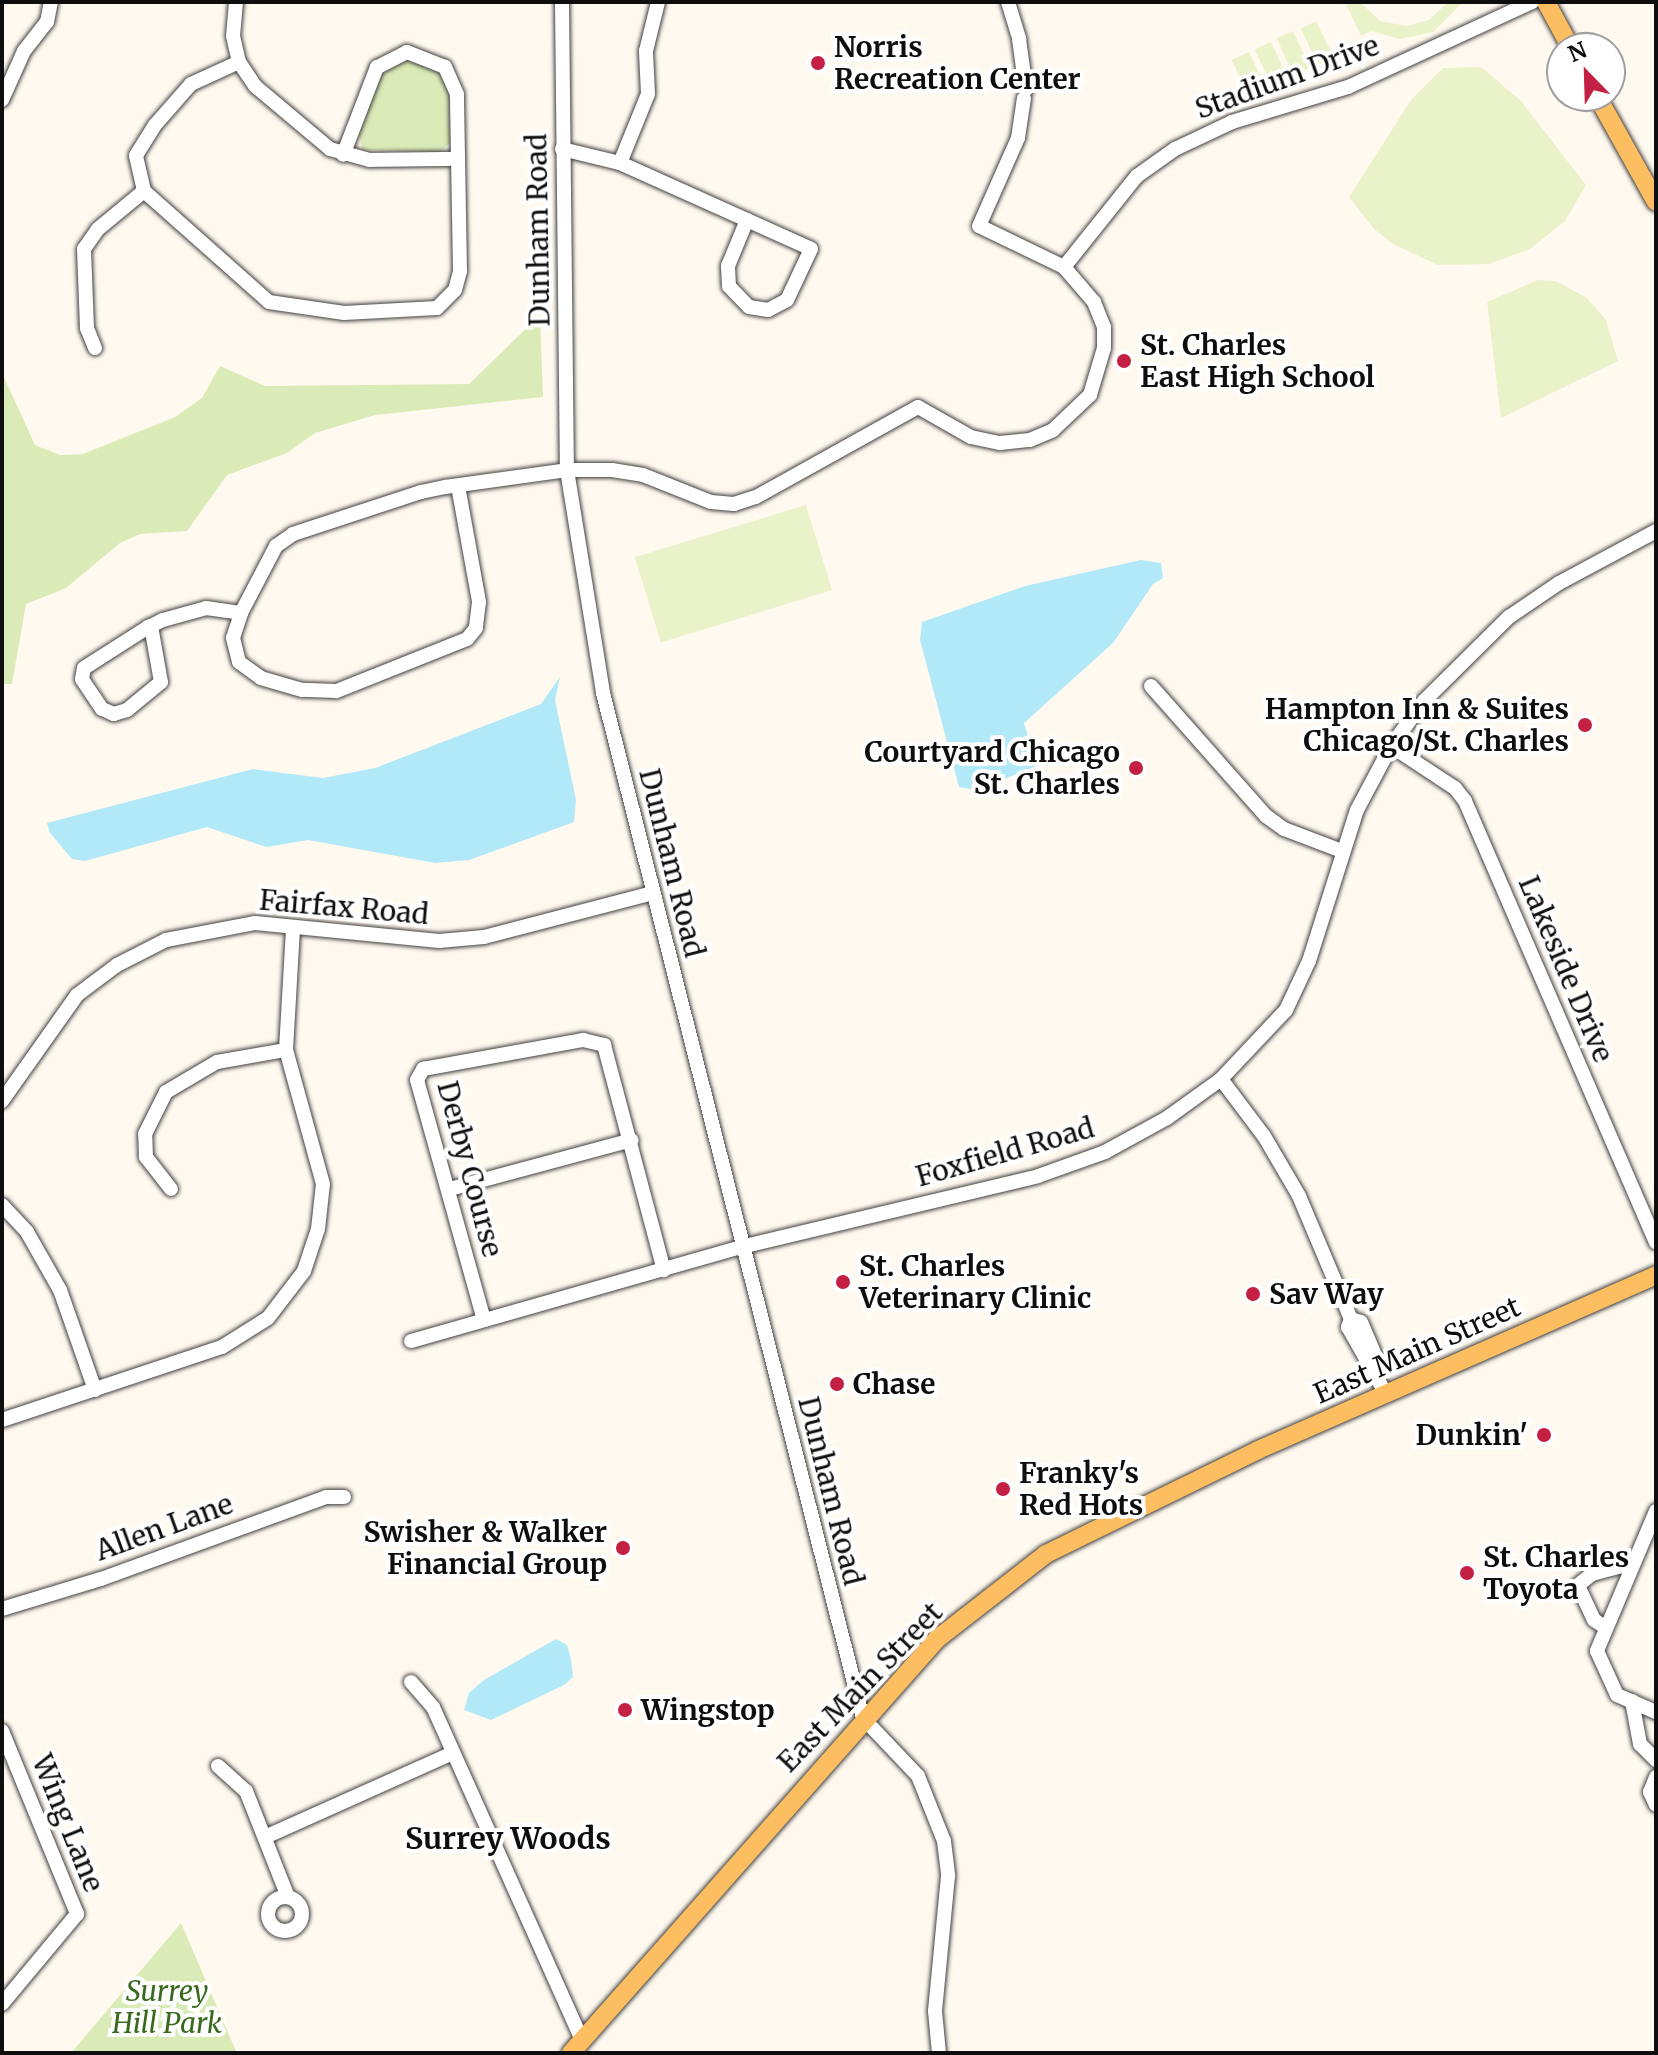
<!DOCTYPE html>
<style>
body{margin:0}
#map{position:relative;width:1658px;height:2055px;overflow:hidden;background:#fff9ef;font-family:Merriweather,serif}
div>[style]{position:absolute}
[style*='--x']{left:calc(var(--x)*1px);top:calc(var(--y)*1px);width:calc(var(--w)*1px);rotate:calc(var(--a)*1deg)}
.green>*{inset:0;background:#dbebb7}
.pitch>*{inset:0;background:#eaf2c9;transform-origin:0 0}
.water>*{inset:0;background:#b2e9f8}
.roads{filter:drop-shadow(0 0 2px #414141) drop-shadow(0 0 2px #414141)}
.minor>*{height:14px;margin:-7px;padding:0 7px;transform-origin:7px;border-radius:7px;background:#fff}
.minor>.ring{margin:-7px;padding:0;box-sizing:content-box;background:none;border:14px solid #fff;border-radius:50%}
.major>*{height:18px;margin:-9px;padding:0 9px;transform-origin:9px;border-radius:9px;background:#fdbe61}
.dots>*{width:22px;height:22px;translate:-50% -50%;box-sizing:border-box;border:4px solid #fff;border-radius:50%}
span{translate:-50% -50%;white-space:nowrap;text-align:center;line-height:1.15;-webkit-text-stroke:8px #fff;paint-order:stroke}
.poi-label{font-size:28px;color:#0e0e0e;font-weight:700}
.left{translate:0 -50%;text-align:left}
.right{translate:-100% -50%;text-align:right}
.street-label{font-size:28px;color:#0e0e0e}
.park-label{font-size:28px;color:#38691c;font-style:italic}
.neighbourhood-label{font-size:30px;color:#0e0e0e;font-weight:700}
.frame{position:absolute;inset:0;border:4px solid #0e0e0e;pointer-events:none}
.north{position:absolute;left:1546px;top:32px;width:80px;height:80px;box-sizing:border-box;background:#fff;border:2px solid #9f9f9f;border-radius:50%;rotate:337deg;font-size:22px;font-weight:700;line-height:32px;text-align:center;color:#0e0e0e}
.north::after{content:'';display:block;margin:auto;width:28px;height:36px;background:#c42043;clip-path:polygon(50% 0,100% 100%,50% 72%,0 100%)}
</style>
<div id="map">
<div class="green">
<i style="clip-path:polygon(415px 60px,440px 72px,450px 94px,450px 143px,440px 152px,363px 150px,359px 135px,379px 78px,398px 63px)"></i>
<i style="clip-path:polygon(540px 315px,543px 397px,375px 415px,315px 433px,287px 453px,227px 475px,187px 531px,140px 534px,120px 543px,66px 588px,26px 604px,12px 684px,2px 684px,2px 373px,35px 445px,60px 455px,83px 454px,175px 417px,202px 398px,220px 366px,265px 386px,469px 384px)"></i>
<i style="clip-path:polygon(181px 1923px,236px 2051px,71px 2053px)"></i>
</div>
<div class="pitch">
<i style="clip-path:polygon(1345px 2px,1360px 2px,1380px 21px,1407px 26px,1429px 20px,1448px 2px,1463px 2px,1433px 32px,1400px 39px,1371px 31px,1361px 36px)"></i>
<i style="left:1316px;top:21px;width:39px;height:17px;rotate:64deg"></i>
<i style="left:1293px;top:31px;width:40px;height:18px;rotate:65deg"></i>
<i style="left:1271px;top:42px;width:38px;height:18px;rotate:65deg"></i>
<i style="left:1249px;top:52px;width:38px;height:19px;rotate:65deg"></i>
<i style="clip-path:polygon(1481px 67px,1521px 101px,1586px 185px,1565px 221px,1530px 249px,1489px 264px,1438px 265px,1393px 244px,1374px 229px,1349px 197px,1411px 100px,1443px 68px)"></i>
<i style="clip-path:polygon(1538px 280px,1556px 281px,1587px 298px,1606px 320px,1618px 361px,1501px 418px,1487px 302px)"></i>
<i style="left:806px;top:505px;width:89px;height:179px;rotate:73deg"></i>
</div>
<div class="water">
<i style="clip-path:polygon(1141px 560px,1161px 563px,1163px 578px,1153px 584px,1113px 643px,1024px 723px,1037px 766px,976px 790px,959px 787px,920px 640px,922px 622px,1025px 586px)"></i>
<i style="clip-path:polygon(560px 677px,555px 700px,576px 800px,574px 822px,469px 860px,435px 863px,308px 840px,266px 847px,207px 827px,85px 861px,72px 859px,50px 833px,47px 823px,253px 769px,323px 778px,375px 768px,541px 704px)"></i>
<i style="clip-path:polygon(556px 1639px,567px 1645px,571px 1659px,573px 1677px,564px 1685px,491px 1720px,464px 1710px,469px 1693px,484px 1680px)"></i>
</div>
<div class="roads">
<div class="minor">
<i style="--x:236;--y:2;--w:34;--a:95"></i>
<i style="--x:233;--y:36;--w:27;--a:77"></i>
<i style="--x:239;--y:62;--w:29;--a:56"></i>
<i style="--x:255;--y:86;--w:98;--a:40"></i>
<i style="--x:330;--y:149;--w:41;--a:15.4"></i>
<i style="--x:370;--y:160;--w:87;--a:-0.7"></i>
<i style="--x:562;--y:2;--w:468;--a:89.4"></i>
<i style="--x:567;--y:470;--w:226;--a:80.8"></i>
<i style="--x:603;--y:693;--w:1057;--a:75.77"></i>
<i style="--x:863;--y:1718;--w:80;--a:46.5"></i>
<i style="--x:918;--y:1776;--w:70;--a:68.2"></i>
<i style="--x:944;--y:1841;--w:35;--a:83"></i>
<i style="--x:948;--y:1876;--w:136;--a:95.5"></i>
<i style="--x:935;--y:2011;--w:42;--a:84.6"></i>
<i style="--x:1008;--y:2;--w:39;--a:73"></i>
<i style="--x:1019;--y:39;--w:51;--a:82.2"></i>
<i style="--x:239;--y:62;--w:53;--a:155.4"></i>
<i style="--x:191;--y:84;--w:55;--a:131.3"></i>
<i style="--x:155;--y:125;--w:36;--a:122"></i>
<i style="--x:136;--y:156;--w:36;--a:77"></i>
<i style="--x:144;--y:191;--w:167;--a:41.6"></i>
<i style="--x:269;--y:302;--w:76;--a:8.3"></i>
<i style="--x:344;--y:313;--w:93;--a:-3.1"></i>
<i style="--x:437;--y:308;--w:25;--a:-45"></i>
<i style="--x:455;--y:290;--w:20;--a:-75"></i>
<i style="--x:460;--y:271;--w:177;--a:-91"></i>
<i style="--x:457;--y:94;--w:30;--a:-114"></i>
<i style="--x:445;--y:67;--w:41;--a:-158.5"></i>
<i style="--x:407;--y:52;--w:34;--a:153"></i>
<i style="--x:377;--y:67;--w:94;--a:111.1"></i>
<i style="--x:2;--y:100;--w:54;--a:-65.8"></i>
<i style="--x:24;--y:51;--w:37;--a:-52"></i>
<i style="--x:47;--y:22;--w:20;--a:-79"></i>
<i style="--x:562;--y:149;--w:60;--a:13.6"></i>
<i style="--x:620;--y:163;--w:209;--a:24.2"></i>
<i style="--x:811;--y:249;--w:56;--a:115.2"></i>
<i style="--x:787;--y:300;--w:21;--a:152"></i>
<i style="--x:768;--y:310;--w:19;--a:-171"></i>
<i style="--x:749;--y:307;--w:29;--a:-134"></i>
<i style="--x:729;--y:286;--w:20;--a:-93"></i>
<i style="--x:728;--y:266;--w:50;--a:-67.6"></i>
<i style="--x:620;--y:163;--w:74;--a:-67.9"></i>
<i style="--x:648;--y:94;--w:43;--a:-92.7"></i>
<i style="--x:646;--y:51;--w:50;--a:-76.2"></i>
<i style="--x:1064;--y:267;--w:117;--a:-51.3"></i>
<i style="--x:1137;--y:176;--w:47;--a:-35.4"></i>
<i style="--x:1175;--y:149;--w:63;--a:-25.3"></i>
<i style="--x:1232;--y:122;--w:121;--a:-16.8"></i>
<i style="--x:1348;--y:87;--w:203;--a:-24.8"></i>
<i style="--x:95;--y:348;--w:22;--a:-112"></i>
<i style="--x:87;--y:328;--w:79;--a:-92.2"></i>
<i style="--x:84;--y:249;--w:24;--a:-55"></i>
<i style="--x:98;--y:229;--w:60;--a:-39.6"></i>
<i style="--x:458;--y:486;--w:118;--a:79.7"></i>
<i style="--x:479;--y:602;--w:26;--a:97"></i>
<i style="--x:476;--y:628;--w:14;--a:129"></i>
<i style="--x:467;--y:639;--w:141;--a:158.3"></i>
<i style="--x:336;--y:691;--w:34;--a:-178"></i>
<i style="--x:302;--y:690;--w:43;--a:-163.7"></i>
<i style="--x:261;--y:678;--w:27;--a:-144"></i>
<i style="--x:239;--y:662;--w:25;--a:-104"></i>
<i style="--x:233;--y:638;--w:26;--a:-72"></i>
<i style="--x:241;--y:613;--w:76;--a:-62.4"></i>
<i style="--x:276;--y:546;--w:21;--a:-35"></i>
<i style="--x:293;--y:534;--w:135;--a:-18.2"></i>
<i style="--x:421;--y:492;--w:25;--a:-12"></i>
<i style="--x:445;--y:487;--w:123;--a:-7.9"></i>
<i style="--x:567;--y:470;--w:45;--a:0"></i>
<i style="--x:612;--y:470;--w:31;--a:9"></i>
<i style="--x:643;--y:475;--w:73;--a:21.7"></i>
<i style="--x:711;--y:502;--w:23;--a:5"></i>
<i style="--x:734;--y:504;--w:23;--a:-18"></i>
<i style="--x:756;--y:497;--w:185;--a:-29.1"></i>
<i style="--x:918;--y:407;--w:61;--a:29.5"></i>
<i style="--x:971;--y:437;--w:30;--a:12"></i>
<i style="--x:1000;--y:443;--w:30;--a:-6"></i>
<i style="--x:1030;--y:440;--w:25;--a:-23"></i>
<i style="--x:1053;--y:430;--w:51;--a:-43.4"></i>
<i style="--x:1090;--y:395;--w:49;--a:-73.4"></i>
<i style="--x:1104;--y:348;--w:21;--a:-90"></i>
<i style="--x:1104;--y:327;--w:27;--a:-112"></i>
<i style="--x:1094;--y:302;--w:46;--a:-130.6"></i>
<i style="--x:1064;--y:267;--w:94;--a:-154.2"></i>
<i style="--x:979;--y:226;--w:96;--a:-66.1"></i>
<i style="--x:1018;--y:138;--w:40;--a:-81.5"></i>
<i style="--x:151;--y:626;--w:57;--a:79.9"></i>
<i style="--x:161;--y:682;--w:44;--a:140.5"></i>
<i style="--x:127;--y:710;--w:14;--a:163"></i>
<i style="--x:114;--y:714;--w:13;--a:-157"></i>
<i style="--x:102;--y:709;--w:36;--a:-124"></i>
<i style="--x:82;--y:679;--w:11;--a:-80"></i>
<i style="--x:84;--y:668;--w:76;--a:-32.6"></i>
<i style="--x:148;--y:627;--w:3;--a:-18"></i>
<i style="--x:151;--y:626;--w:13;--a:-27"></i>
<i style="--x:163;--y:620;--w:45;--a:-15.6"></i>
<i style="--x:206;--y:608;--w:35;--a:8"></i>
<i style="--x:1151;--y:686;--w:174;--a:48.5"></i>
<i style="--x:1266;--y:816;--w:22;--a:36"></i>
<i style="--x:1284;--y:829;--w:62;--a:20.8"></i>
<i style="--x:1391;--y:746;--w:77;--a:33.3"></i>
<i style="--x:1455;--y:788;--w:16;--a:52"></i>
<i style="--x:1465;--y:801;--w:481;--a:66.6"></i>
<i style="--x:1221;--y:1079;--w:71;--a:53"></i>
<i style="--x:1264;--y:1136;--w:69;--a:59.7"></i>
<i style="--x:1299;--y:1196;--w:134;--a:67.1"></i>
<i style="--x:1351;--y:1319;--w:9;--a:111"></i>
<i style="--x:1348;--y:1327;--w:77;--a:60.4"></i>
<i style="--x:2;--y:1101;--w:130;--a:-54.7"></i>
<i style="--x:77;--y:995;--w:50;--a:-36.9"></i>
<i style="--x:117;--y:965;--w:55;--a:-27"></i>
<i style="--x:166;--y:940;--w:91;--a:-10.8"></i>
<i style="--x:255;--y:923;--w:185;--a:5.6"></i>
<i style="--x:439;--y:941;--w:45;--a:-5.1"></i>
<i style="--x:484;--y:937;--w:175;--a:-14.6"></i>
<i style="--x:171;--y:1189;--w:41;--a:-128"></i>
<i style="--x:146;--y:1157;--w:23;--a:-92"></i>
<i style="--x:145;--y:1134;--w:47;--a:-63.4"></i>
<i style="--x:166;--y:1092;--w:59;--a:-30.5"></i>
<i style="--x:217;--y:1062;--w:70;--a:-9.9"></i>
<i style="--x:450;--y:1189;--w:188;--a:-15.1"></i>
<i style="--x:2;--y:1205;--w:37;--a:47"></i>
<i style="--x:27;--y:1232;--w:67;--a:60.4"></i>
<i style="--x:60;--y:1290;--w:106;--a:70.7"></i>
<i style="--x:1351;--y:1319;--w:10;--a:17"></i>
<i style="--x:1361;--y:1322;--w:38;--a:67"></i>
<i style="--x:1376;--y:1357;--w:11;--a:100"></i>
<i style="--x:484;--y:1320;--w:249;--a:-105.6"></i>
<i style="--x:417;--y:1080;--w:13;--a:-61"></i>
<i style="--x:423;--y:1069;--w:163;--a:-10.3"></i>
<i style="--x:583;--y:1040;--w:22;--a:13"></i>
<i style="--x:604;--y:1045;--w:233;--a:75.1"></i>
<i style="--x:411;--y:1341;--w:343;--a:-15.9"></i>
<i style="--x:741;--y:1247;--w:305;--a:-13.4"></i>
<i style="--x:1038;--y:1176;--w:71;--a:-19.7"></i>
<i style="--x:1105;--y:1152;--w:71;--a:-28.7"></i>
<i style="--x:1167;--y:1118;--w:67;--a:-35.8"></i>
<i style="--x:1221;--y:1079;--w:95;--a:-46.7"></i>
<i style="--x:1286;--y:1010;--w:54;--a:-64.9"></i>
<i style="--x:1309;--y:961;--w:158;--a:-72.4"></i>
<i style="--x:1357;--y:810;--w:72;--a:-62"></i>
<i style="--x:1391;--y:746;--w:56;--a:-53.7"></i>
<i style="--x:1424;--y:701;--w:120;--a:-44.7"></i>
<i style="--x:1509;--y:617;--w:60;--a:-34.2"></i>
<i style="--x:1559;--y:583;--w:110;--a:-28.2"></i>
<i style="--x:2;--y:1420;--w:232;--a:-18.4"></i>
<i style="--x:222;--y:1347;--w:54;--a:-32.2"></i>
<i style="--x:268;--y:1318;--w:59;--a:-52.5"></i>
<i style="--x:304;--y:1271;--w:44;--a:-71.6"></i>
<i style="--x:318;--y:1229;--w:45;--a:-83.7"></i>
<i style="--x:323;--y:1184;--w:139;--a:-105.4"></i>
<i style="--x:286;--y:1050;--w:123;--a:-86.7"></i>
<i style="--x:1656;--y:1511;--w:152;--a:112.9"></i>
<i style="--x:1597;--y:1651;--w:48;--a:65.6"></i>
<i style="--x:1617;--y:1695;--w:43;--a:23.6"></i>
<i style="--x:2;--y:1609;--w:103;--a:-16.9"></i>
<i style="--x:101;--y:1579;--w:239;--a:-20"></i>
<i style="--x:326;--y:1497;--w:18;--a:0"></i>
<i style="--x:1606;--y:1628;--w:14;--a:-146"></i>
<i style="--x:1594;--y:1620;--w:38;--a:-115"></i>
<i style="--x:1578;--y:1585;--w:18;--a:-38"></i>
<i style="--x:1592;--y:1574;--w:43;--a:-14.7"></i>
<i style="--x:411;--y:1682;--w:33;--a:49"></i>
<i style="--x:433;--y:1707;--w:365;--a:65.9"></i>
<i style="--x:1632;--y:1701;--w:44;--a:79.5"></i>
<i style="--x:1640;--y:1744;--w:23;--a:45"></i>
<i style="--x:2;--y:1731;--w:198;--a:67.7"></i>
<i style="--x:77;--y:1914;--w:117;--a:129.8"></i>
<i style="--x:218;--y:1766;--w:38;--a:42"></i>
<i style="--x:246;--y:1791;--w:114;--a:68.4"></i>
<i style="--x:1656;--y:1777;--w:16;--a:112"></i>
<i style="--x:1650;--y:1792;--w:14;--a:65"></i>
<i style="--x:265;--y:1837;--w:206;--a:-24.1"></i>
<i class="ring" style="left:268px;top:1897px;width:20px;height:20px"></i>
</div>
<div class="major">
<i style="--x:1546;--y:2;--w:52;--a:61.5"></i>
<i style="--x:1597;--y:96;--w:121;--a:60.9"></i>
<i style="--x:571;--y:2053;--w:553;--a:-48.52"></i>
<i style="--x:937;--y:1639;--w:138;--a:-37.9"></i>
<i style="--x:1046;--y:1554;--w:236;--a:-26.1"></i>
<i style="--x:1258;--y:1450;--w:435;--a:-23.7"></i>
</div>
</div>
<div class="dots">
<i style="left:818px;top:63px;background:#c42043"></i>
<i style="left:1124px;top:361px;background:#c42043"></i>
<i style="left:1585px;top:725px;background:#c42043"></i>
<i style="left:1136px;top:768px;background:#c42043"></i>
<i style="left:843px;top:1282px;background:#c42043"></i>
<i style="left:1253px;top:1294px;background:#c42043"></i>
<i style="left:837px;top:1384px;background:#c42043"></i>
<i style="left:1544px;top:1435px;background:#c42043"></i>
<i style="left:1003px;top:1489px;background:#c42043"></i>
<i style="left:623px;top:1548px;background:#c42043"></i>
<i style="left:1467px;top:1573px;background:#c42043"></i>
<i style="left:625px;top:1710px;background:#c42043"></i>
</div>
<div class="poi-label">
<span class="left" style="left:834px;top:63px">Norris<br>Recreation Center</span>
<span class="left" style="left:1140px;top:361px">St. Charles<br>East High School</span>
<span class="right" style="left:1569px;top:725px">Hampton Inn &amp; Suites<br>Chicago/St. Charles</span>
<span class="right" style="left:1120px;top:768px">Courtyard Chicago<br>St. Charles</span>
<span class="left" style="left:859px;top:1282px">St. Charles<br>Veterinary Clinic</span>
<span class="left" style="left:1269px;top:1294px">Sav Way</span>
<span class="left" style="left:853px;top:1384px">Chase</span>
<span class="right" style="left:1528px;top:1435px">Dunkin'</span>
<span class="left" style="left:1019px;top:1489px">Franky's<br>Red Hots</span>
<span class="right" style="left:607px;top:1548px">Swisher &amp; Walker<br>Financial Group</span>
<span class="left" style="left:1483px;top:1573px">St. Charles<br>Toyota</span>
<span class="left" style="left:641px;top:1710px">Wingstop</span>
</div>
<div class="street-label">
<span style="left:1287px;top:77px;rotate:-20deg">Stadium Drive</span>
<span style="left:538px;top:230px;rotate:-91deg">Dunham Road</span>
<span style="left:672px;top:863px;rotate:76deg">Dunham Road</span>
<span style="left:344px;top:907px;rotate:5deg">Fairfax Road</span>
<span style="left:1566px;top:969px;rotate:67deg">Lakeside Drive</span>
<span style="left:1005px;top:1152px;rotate:-16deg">Foxfield Road</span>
<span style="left:470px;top:1169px;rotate:75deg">Derby Course</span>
<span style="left:1417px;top:1350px;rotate:-24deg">East Main Street</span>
<span style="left:831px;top:1491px;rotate:76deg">Dunham Road</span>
<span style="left:164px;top:1527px;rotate:-20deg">Allen Lane</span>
<span style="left:860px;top:1687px;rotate:-46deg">East Main Street</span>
<span style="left:68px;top:1823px;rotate:68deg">Wing Lane</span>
</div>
<div class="park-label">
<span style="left:167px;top:2007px">Surrey<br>Hill Park</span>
</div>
<div class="neighbourhood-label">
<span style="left:508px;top:1838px">Surrey Woods</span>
</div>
<div class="frame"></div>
<div class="north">N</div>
</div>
